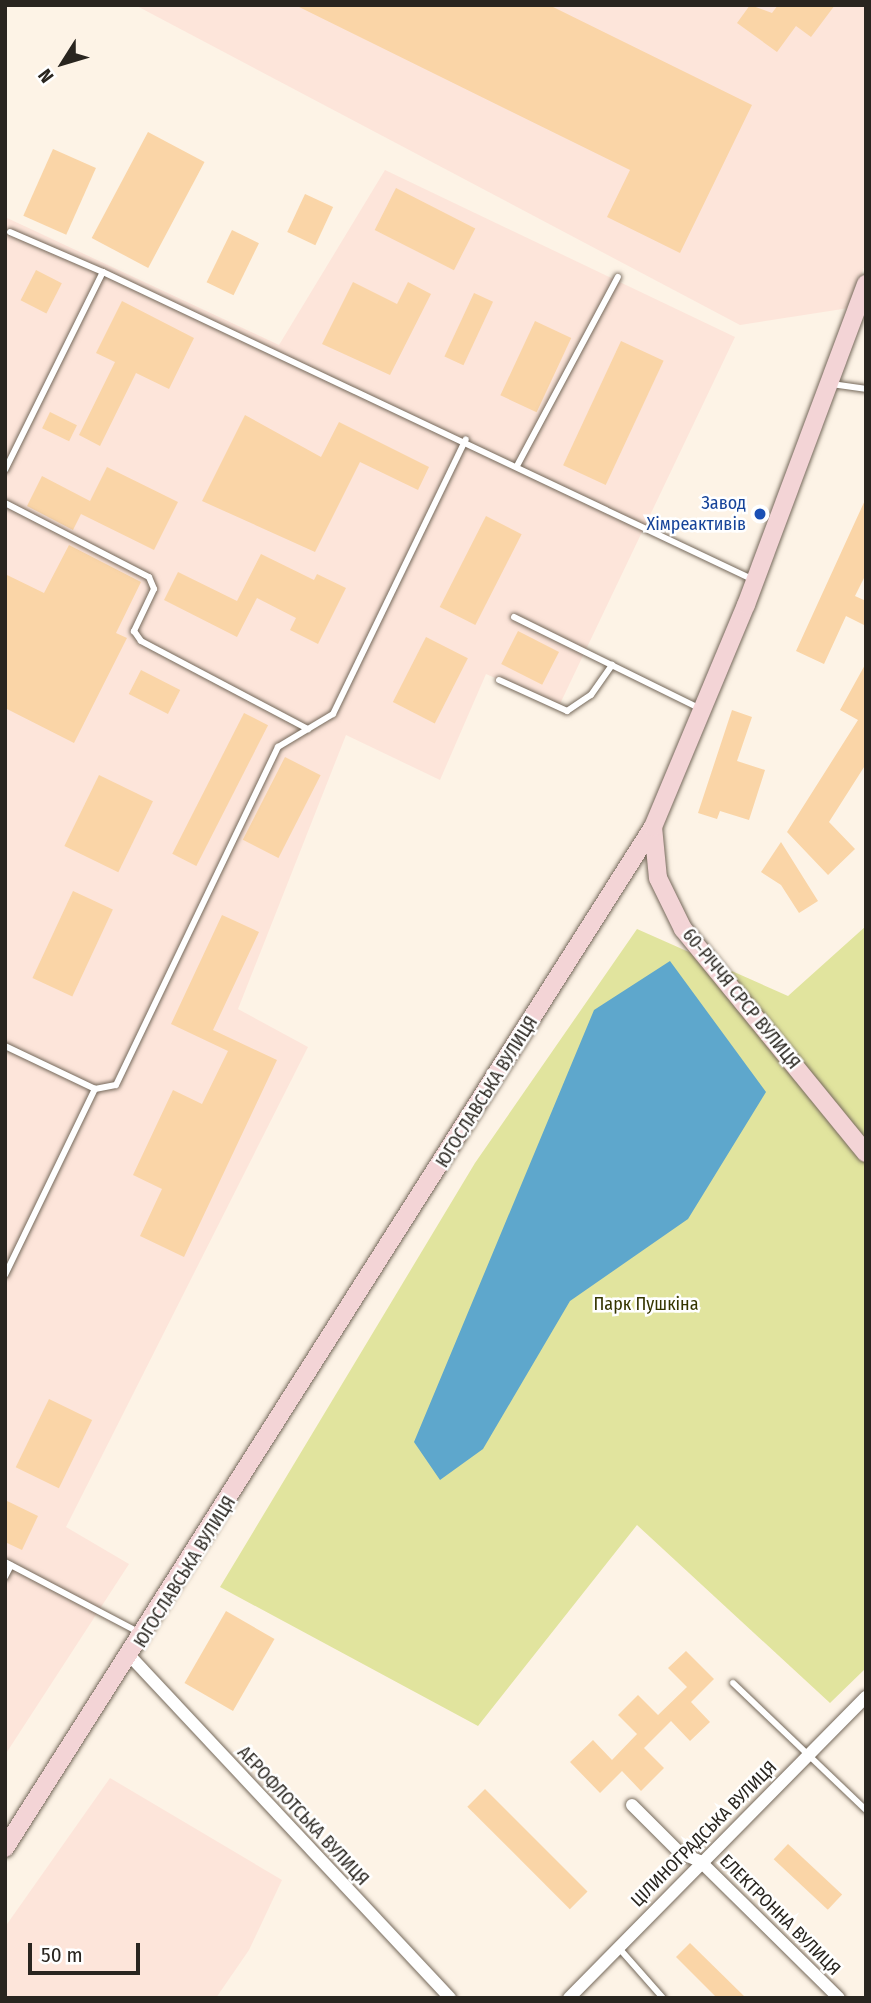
<!DOCTYPE html>
<meta charset="utf-8">
<style>
body{margin:0}
#map{position:relative;width:871px;height:2003px;overflow:hidden;background:#fdf3e6;font-family:"Fira Sans Condensed",sans-serif}
div>[style]{position:absolute}
[style*='--x']{left:calc(var(--x)*1px);top:calc(var(--y)*1px);width:calc(var(--w)*1px);rotate:calc(var(--a)*1deg)}
.industrial>*{inset:0;background:#fde5da}
.green>*{inset:0;background:#e1e49e}
.water>*{inset:0;background:#5ea7cc}
.building>*{inset:0;background:#fad5a7;transform-origin:0 0}
.roads{filter:drop-shadow(0 0 2px #75695b) drop-shadow(0 0 2px #75695b)}
.lane>*{height:6px;margin:-3px;padding:0 3px;transform-origin:3px;border-radius:3px;background:#fff}
.street>*{height:12px;margin:-6px;padding:0 6px;transform-origin:6px;border-radius:6px;background:#fff}
.secondary>*{height:18px;margin:-9px;padding:0 9px;transform-origin:9px;border-radius:9px;background:#f3d4d6}
.dots>*{width:19px;height:19px;translate:-50% -50%;box-sizing:border-box;border:4px solid #fff;border-radius:50%}
span{translate:-50% -50%;white-space:nowrap;text-align:center;line-height:1.15;-webkit-text-stroke:5px #fff;paint-order:stroke}
.transit-label{font-size:18px;color:#164399}
.right{translate:-100% -50%;text-align:right}
.street-label{font-size:18px;color:#29251f}
.park-label{font-size:18px;color:#353500}
.frame{position:absolute;inset:0;border:7px solid #29251f;pointer-events:none}
.north{position:absolute;left:28px;top:28px;width:70px;height:70px;-webkit-text-stroke:5px #fff;paint-order:stroke;rotate:233deg;font-size:19px;font-weight:700;line-height:28px;text-align:center;color:#29251f}
.north::after{content:'';display:block;margin:auto;width:24px;height:32px;background:#29251f;clip-path:polygon(50% 0,100% 100%,50% 72%,0 100%)}
.scale{position:absolute;left:28px;top:1943px;width:112px;height:32px;box-sizing:border-box;border:4px solid #29251f;border-top:0;padding-left:9px;font-size:21px;line-height:24px;white-space:nowrap;color:#29251f;-webkit-text-stroke:5px #fff;paint-order:stroke}
</style>
<div id="map">
<div class="industrial">
<i style="clip-path:polygon(135px 5px,866px 5px,866px 262px,849px 308px,740px 325px)"></i>
<i style="clip-path:polygon(385px 170px,735px 337px,559px 706px,486px 674px,440px 780px,346px 735px,238px 1009px,308px 1047px,66px 1527px,129px 1564px,5px 1755px,5px 217px,279px 345px)"></i>
<i style="clip-path:polygon(110px 1778px,282px 1880px,249px 1950px,216px 1998px,5px 1998px,5px 1927px)"></i>
</div>
<div class="green">
<i style="clip-path:polygon(866px 926px,866px 1668px,830px 1703px,637px 1525px,478px 1726px,220px 1587px,475px 1163px,637px 929px,788px 996px)"></i>
</div>
<div class="water">
<i style="clip-path:polygon(670px 961px,766px 1092px,688px 1219px,570px 1301px,483px 1449px,440px 1480px,414px 1442px,594px 1010px)"></i>
</div>
<div class="building">
<i style="clip-path:polygon(295px 5px,549px 5px,752px 105px,680px 253px,607px 217px,630px 170px)"></i>
<i style="clip-path:polygon(750px 5px,772px 13px,778px 5px,835px 5px,811px 37px,796px 26px,777px 52px,737px 23px)"></i>
<i style="left:148px;top:132px;width:64px;height:120px;rotate:28deg"></i>
<i style="left:53px;top:149px;width:47px;height:73px;rotate:24deg"></i>
<i style="left:396px;top:188px;width:89px;height:47px;rotate:27deg"></i>
<i style="left:305px;top:194px;width:31px;height:42px;rotate:25deg"></i>
<i style="left:232px;top:230px;width:30px;height:58px;rotate:26deg"></i>
<i style="left:36px;top:270px;width:29px;height:34px;rotate:27deg"></i>
<i style="clip-path:polygon(353px 282px,397px 304px,408px 282px,431px 294px,390px 375px,322px 344px)"></i>
<i style="left:474px;top:293px;width:21px;height:70px;rotate:25deg"></i>
<i style="clip-path:polygon(122px 301px,194px 338px,169px 389px,136px 373px,100px 446px,79px 435px,115px 362px,96px 353px)"></i>
<i style="left:535px;top:321px;width:40px;height:82px;rotate:25deg"></i>
<i style="left:621px;top:341px;width:47px;height:137px;rotate:25deg"></i>
<i style="left:50px;top:412px;width:30px;height:18px;rotate:26deg"></i>
<i style="clip-path:polygon(245px 415px,321px 457px,339px 422px,429px 467px,418px 490px,360px 462px,315px 552px,202px 501px)"></i>
<i style="clip-path:polygon(107px 467px,178px 502px,154px 550px,81px 514px,73px 530px,27px 506px,42px 476px,90px 501px)"></i>
<i style="clip-path:polygon(866px 498px,866px 574px,855px 596px,866px 601px,866px 626px,846px 616px,824px 664px,796px 651px)"></i>
<i style="left:486px;top:516px;width:40px;height:102px;rotate:27deg"></i>
<i style="clip-path:polygon(69px 545px,141px 582px,116px 633px,127px 638px,74px 743px,5px 708px,5px 574px,44px 593px)"></i>
<i style="clip-path:polygon(261px 554px,314px 580px,317px 574px,346px 588px,318px 644px,290px 630px,296px 618px,257px 598px,237px 637px,164px 600px,178px 572px,237px 601px)"></i>
<i style="left:518px;top:631px;width:46px;height:37px;rotate:27deg"></i>
<i style="left:426px;top:637px;width:47px;height:73px;rotate:27deg"></i>
<i style="clip-path:polygon(866px 663px,866px 764px,829px 822px,855px 849px,828px 875px,787px 832px,858px 720px,840px 710px)"></i>
<i style="left:141px;top:670px;width:44px;height:27px;rotate:27deg"></i>
<i style="clip-path:polygon(732px 710px,752px 717px,737px 761px,765px 770px,749px 820px,720px 811px,717px 819px,698px 813px)"></i>
<i style="left:244px;top:713px;width:27px;height:158px;rotate:27deg"></i>
<i style="left:285px;top:757px;width:40px;height:93px;rotate:27deg"></i>
<i style="left:99px;top:775px;width:60px;height:79px;rotate:26deg"></i>
<i style="clip-path:polygon(781px 842px,818px 901px,799px 913px,781px 885px,761px 872px)"></i>
<i style="left:73px;top:891px;width:44px;height:96px;rotate:25deg"></i>
<i style="clip-path:polygon(222px 915px,259px 932px,213px 1030px,277px 1060px,184px 1257px,140px 1236px,162px 1189px,133px 1175px,173px 1090px,202px 1104px,228px 1051px,171px 1024px)"></i>
<i style="left:49px;top:1399px;width:48px;height:76px;rotate:26deg"></i>
<i style="clip-path:polygon(5px 1500px,38px 1516px,22px 1550px,5px 1542px)"></i>
<i style="left:226px;top:1611px;width:56px;height:83px;rotate:30deg"></i>
<i style="clip-path:polygon(686px 1651px,714px 1679px,691px 1702px,710px 1722px,690px 1741px,671px 1721px,644px 1748px,664px 1768px,641px 1791px,622px 1771px,600px 1793px,570px 1762px,593px 1740px,612px 1760px,637px 1734px,618px 1715px,638px 1695px,658px 1715px,687px 1687px,668px 1668px)"></i>
<i style="left:485px;top:1789px;width:145px;height:25px;rotate:45deg"></i>
<i style="left:788px;top:1844px;width:74px;height:21px;rotate:43deg"></i>
<i style="clip-path:polygon(690px 1943px,746px 1998px,717px 1998px,676px 1957px)"></i>
</div>
<div class="roads">
<div class="lane">
<i style="--x:10;--y:232;--w:101;--a:23.3"></i>
<i style="--x:831;--y:384;--w:35;--a:8"></i>
<i style="--x:518;--y:464;--w:212;--a:-61.9"></i>
<i style="--x:5;--y:470;--w:221;--a:-63.7"></i>
<i style="--x:103;--y:272;--w:720;--a:25.32"></i>
<i style="--x:5;--y:503;--w:162;--a:27.2"></i>
<i style="--x:149;--y:577;--w:13;--a:67"></i>
<i style="--x:154;--y:589;--w:47;--a:115.5"></i>
<i style="--x:134;--y:631;--w:12;--a:55"></i>
<i style="--x:141;--y:641;--w:189;--a:27.8"></i>
<i style="--x:514;--y:617;--w:208;--a:26.2"></i>
<i style="--x:499;--y:680;--w:75;--a:24.5"></i>
<i style="--x:567;--y:711;--w:29;--a:-34"></i>
<i style="--x:591;--y:695;--w:37;--a:-55"></i>
<i style="--x:5;--y:1046;--w:100;--a:25.5"></i>
<i style="--x:95;--y:1089;--w:21;--a:-11"></i>
<i style="--x:116;--y:1085;--w:375;--a:-64.4"></i>
<i style="--x:278;--y:747;--w:64;--a:-31"></i>
<i style="--x:333;--y:714;--w:305;--a:-64.2"></i>
<i style="--x:5;--y:1275;--w:207;--a:-64.2"></i>
<i style="--x:5;--y:1562;--w:153;--a:27.7"></i>
<i style="--x:5;--y:1577;--w:13;--a:-63"></i>
<i style="--x:733;--y:1683;--w:184;--a:43.7"></i>
<i style="--x:618;--y:1947;--w:68;--a:48.6"></i>
</div>
<div class="street">
<i style="--x:131;--y:1657;--w:467;--a:46.9"></i>
<i style="--x:632;--y:1805;--w:68;--a:45"></i>
<i style="--x:680;--y:1853;--w:22;--a:22"></i>
<i style="--x:700;--y:1861;--w:195;--a:44.6"></i>
<i style="--x:569;--y:1998;--w:423;--a:-45.4"></i>
</div>
<div class="secondary">
<i style="--x:653;--y:827;--w:51;--a:84.4"></i>
<i style="--x:658;--y:878;--w:57;--a:63.9"></i>
<i style="--x:683;--y:929;--w:289;--a:50.8"></i>
<i style="--x:5;--y:1848;--w:1209;--a:-57.6"></i>
<i style="--x:653;--y:827;--w:241;--a:-67.3"></i>
<i style="--x:746;--y:605;--w:343;--a:-69.5"></i>
</div>
</div>
<div class="dots">
<i style="left:760px;top:514px;background:#1a4fb4"></i>
</div>
<div class="transit-label">
<span class="right" style="left:746px;top:514px">Завод<br>Хімреактивів</span>
</div>
<div class="street-label">
<span style="left:741px;top:999px;rotate:51deg">60-РІЧЧЯ СРСР ВУЛИЦЯ</span>
<span style="left:487px;top:1092px;rotate:-58deg">ЮГОСЛАВСЬКА ВУЛИЦЯ</span>
<span style="left:185px;top:1572px;rotate:-58deg">ЮГОСЛАВСЬКА ВУЛИЦЯ</span>
<span style="left:303px;top:1816px;rotate:47deg">АЕРОФЛОТСЬКА ВУЛИЦЯ</span>
<span style="left:704px;top:1834px;rotate:-45deg">ЦІЛИНОГРАДСЬКА ВУЛИЦЯ</span>
<span style="left:780px;top:1915px;rotate:45deg">ЕЛЕКТРОННА ВУЛИЦЯ</span>
</div>
<div class="park-label">
<span style="left:646px;top:1304px">Парк Пушкіна</span>
</div>
<div class="frame"></div>
<div class="north">N</div>
<div class="scale">50 m</div>
</div>
